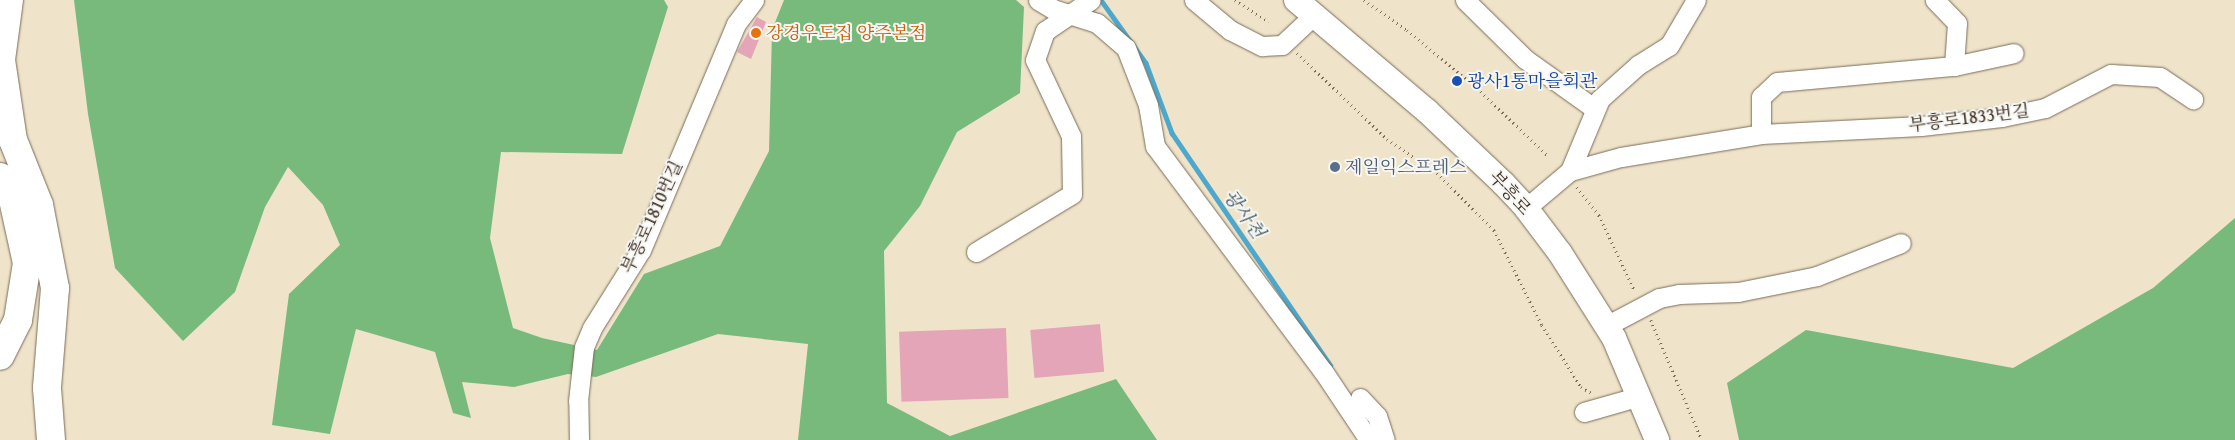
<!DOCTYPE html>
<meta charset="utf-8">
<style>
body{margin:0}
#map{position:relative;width:2235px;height:440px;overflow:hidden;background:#efe4c9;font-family:"Gentium Book Plus","Noto Serif KR",serif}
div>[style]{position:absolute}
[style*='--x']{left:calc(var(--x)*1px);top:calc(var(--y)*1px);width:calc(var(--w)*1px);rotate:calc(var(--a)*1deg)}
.forest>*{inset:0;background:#78ba7c}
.stream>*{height:4.5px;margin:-2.25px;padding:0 2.25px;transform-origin:2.25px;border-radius:2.25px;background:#4ea8cc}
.building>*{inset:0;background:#e3a5b7;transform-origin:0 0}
.path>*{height:2.5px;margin-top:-1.25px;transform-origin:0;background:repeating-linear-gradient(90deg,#7a6b5a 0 1px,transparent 0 5px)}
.roads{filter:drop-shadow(0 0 1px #7a6b5a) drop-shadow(0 0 1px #7a6b5a)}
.minor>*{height:19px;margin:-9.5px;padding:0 9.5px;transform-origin:9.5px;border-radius:9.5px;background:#fff}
.major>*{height:24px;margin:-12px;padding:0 12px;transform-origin:12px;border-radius:12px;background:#fff}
.highway>*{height:28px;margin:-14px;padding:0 14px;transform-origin:14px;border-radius:14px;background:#fff}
.dots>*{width:14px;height:14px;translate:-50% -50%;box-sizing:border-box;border:2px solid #f6f6f2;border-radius:50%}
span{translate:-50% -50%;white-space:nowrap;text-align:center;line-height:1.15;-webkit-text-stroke:4px #f6f6f2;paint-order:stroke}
.food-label{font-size:18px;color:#c56008}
.left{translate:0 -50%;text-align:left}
.transit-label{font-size:18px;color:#164399}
.street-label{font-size:18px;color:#3b2a1e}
.service-label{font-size:18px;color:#4e5e75}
.water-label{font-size:19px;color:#435c64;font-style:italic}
</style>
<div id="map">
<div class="forest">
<i style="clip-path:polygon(74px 0,664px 0,668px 7px,622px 154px,501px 152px,490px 238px,513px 328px,542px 338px,597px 350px,644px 274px,720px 246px,769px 151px,772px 30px,784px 0,1016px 0,1024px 7px,1020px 93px,957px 132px,920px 206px,884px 251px,887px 403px,950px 436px,1116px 379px,1157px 440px,798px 440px,808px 344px,718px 334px,596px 377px,568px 374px,514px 387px,462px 382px,471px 418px,453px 413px,435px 352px,356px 329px,330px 434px,272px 425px,289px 294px,340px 245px,323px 205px,288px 167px,265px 207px,235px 292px,183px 341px,115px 268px,88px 114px)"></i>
<i style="clip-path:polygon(2235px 218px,2235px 440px,1739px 440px,1727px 383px,1806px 330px,2013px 368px,2153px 288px)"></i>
</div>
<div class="stream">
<i style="--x:1101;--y:0;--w:77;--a:54.5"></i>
<i style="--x:1146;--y:63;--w:75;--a:69.6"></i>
<i style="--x:1172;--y:133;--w:281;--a:55.7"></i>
</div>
<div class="building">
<i style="clip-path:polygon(757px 17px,766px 22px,751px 59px,737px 52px)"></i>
<i style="left:1100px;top:324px;width:48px;height:70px;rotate:85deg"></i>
<i style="left:1006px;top:328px;width:70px;height:107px;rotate:88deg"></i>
</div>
<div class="path">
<i style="--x:1235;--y:0;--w:40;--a:32.9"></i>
<i style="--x:1364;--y:0;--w:52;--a:34.9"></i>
<i style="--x:1407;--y:30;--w:91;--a:39.6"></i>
<i style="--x:1477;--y:88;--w:97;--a:43.7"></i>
<i style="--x:1297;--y:53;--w:124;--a:43.7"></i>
<i style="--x:1387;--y:139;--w:60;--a:34.2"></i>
<i style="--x:1437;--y:173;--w:81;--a:45"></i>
<i style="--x:1494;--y:230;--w:106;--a:63.2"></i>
<i style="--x:1542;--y:325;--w:73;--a:57.8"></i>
<i style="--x:1581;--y:387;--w:13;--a:29"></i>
<i style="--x:1577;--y:187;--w:36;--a:52"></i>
<i style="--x:1599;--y:215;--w:84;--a:64.7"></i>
<i style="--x:1651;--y:320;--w:130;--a:67"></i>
</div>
<div class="roads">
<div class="minor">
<i style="--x:1038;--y:0;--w:17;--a:31"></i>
<i style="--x:1053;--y:9;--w:46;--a:17.7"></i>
<i style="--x:1097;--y:23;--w:38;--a:41"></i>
<i style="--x:1126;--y:48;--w:61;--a:68.9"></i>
<i style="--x:1148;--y:105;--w:42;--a:80.3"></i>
<i style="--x:1155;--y:146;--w:281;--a:53.3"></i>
<i style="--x:1323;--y:371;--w:83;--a:56.3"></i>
<i style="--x:1194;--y:0;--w:47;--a:39.8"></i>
<i style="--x:1230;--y:30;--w:36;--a:27"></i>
<i style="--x:1262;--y:46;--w:20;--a:-3"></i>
<i style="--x:1282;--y:45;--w:42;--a:-43.1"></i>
<i style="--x:1465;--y:0;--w:84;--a:44.5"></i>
<i style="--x:1525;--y:59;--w:86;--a:35.5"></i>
<i style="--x:1954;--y:66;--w:61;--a:-12.2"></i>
<i style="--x:1761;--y:134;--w:37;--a:-90"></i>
<i style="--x:1761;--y:97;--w:22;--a:-43"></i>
<i style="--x:1777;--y:82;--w:178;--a:-5.2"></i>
<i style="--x:1954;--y:66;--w:43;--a:-86"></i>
<i style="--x:1957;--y:23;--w:32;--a:-134"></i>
<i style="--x:1570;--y:171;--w:78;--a:-67.4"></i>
<i style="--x:1600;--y:99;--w:51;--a:-41.8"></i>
<i style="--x:1638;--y:65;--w:36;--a:-32"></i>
<i style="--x:1669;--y:46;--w:53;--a:-59.6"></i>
<i style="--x:1526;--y:208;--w:57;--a:-40.1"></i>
<i style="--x:1570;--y:171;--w:53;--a:-15.4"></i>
<i style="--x:1621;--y:157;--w:142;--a:-9.3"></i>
<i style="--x:1761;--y:134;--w:160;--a:-2.9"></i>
<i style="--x:1921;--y:126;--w:81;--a:-6.3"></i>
<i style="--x:2002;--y:117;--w:44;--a:-11.8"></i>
<i style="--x:2045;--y:108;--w:74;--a:-27.3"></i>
<i style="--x:2111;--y:74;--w:49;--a:3.5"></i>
<i style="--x:2160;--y:77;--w:40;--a:34"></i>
<i style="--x:976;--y:252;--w:112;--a:-31.1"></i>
<i style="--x:1072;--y:194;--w:58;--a:-91"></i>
<i style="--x:1071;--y:136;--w:84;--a:-115.3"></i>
<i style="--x:1035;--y:60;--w:31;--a:-71"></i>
<i style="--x:1045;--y:31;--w:55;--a:-34"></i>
<i style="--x:1606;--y:326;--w:60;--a:-27.8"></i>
<i style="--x:1659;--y:298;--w:20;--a:-11"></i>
<i style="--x:1679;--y:294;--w:59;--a:-1.9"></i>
<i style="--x:1738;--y:292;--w:81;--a:-11.4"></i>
<i style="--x:1817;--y:276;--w:90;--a:-21.4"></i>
<i style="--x:1360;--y:398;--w:25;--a:47"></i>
<i style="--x:1377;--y:416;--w:25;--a:72"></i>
<i style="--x:1584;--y:412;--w:58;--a:-15.9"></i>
<i style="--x:579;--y:440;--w:39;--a:-91"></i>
<i style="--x:578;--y:401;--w:54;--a:-83.7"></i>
<i style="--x:584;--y:347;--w:21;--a:-67"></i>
<i style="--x:592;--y:328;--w:92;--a:-57.9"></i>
<i style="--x:641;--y:250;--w:245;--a:-67.2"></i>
<i style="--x:736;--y:24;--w:30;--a:-53"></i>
</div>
<div class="major">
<i style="--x:1296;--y:0;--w:172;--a:40.3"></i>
<i style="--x:1427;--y:111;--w:105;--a:43.5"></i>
<i style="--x:1503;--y:183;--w:34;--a:47"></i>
<i style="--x:1526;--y:208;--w:56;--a:52.9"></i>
<i style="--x:1560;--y:253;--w:101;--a:57.6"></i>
<i style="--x:1614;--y:338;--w:111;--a:67.1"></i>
</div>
<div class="highway">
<i style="--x:9;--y:0;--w:61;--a:97.6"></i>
<i style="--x:1;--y:60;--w:81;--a:81.5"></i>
<i style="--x:13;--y:140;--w:70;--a:68.2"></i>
<i style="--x:39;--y:205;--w:85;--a:79.1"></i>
<i style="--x:55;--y:288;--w:100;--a:94.6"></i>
<i style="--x:47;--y:388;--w:52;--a:85.6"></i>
<i style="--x:0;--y:177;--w:22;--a:56"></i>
<i style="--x:12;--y:195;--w:70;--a:77.6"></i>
<i style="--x:27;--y:263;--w:58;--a:99"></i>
<i style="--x:18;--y:320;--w:40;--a:116.6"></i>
</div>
</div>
<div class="dots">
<i style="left:756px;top:33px;background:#e8710a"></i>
<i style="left:1457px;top:81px;background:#1a4fb4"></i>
<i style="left:1335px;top:167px;background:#5c6f8a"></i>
</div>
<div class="food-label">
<span class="left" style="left:766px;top:33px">강경우도집 양주본점</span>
</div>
<div class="transit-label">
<span class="left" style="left:1467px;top:81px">광사1통마을회관</span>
</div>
<div class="street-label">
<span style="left:1969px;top:118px;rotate:-7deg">부흥로1833번길</span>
<span style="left:1510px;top:193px;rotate:48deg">부흥로</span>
<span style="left:652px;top:217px;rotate:-65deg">부흥로1810번길</span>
</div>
<div class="service-label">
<span class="left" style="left:1345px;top:167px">제일익스프레스</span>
</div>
<div class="water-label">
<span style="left:1244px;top:214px;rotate:54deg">광사천</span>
</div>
</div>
